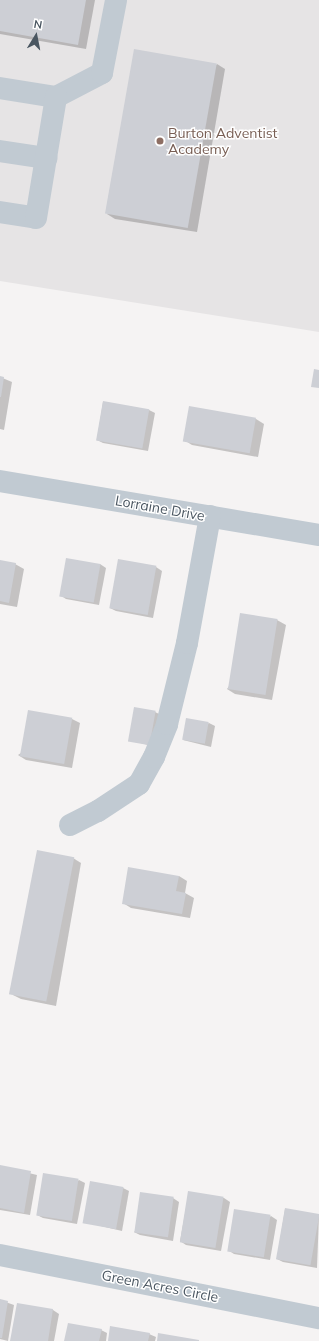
<!DOCTYPE html>
<style>
body{margin:0}
#map{position:relative;width:319px;height:1341px;overflow:hidden;background:#f5f3f3;font-family:Mulish,sans-serif}
div>[style]{position:absolute}
[style*='--x']{left:calc(var(--x)*1px);top:calc(var(--y)*1px);width:calc(var(--w)*1px);rotate:calc(var(--a)*1deg)}
.education>*{inset:0;background:#e6e4e5}
.shadow>*{inset:0;background:#0003}
.building>*{inset:0;background:#cdcfd5;transform-origin:0 0}
.minor>*{height:22px;margin:-11px;padding:0 11px;transform-origin:11px;border-radius:11px;background:#c1cad2}
.dots>*{width:11px;height:11px;translate:-50% -50%;box-sizing:border-box;border:2px solid #fff;border-radius:50%}
span{translate:-50% -50%;white-space:nowrap;text-align:center;line-height:1.15;-webkit-text-stroke:3px #fff;paint-order:stroke}
.education-label{font-size:14px;color:#785e54}
.left{translate:0 -50%;text-align:left}
.street-label{font-size:14px;color:#4a5661}
.north{position:absolute;left:16px;top:16px;width:40px;height:40px;-webkit-text-stroke:3px #fff;paint-order:stroke;rotate:10deg;font-size:11px;font-weight:700;line-height:16px;text-align:center;color:#4a5661}
.north::after{content:'';display:block;margin:auto;width:14px;height:18px;background:#4a5661;clip-path:polygon(50% 0,100% 100%,50% 72%,0 100%)}
</style>
<div id="map">
<div class="education">
<i style="clip-path:polygon(0 0,319px 0,319px 332px,0 281px)"></i>
</div>
<div class="shadow">
<i style="clip-path:polygon(0 0,95px 0,86px 49px,0 34px)"></i>
<i style="clip-path:polygon(217px 64px,225px 69px,197px 232px,115px 219px,107px 214px)"></i>
<i style="clip-path:polygon(0 377px,12px 382px,4px 430px,0 429px)"></i>
<i style="clip-path:polygon(103px 402px,149px 410px,155px 413px,148px 451px,103px 443px,97px 440px)"></i>
<i style="clip-path:polygon(190px 408px,256px 419px,264px 424px,258px 457px,192px 445px,184px 440px)"></i>
<i style="clip-path:polygon(0 561px,15px 564px,24px 569px,17px 607px,0 604px)"></i>
<i style="clip-path:polygon(100px 564px,106px 568px,99px 605px,66px 599px,60px 595px)"></i>
<i style="clip-path:polygon(156px 567px,162px 571px,153px 618px,116px 611px,110px 608px)"></i>
<i style="clip-path:polygon(277px 620px,286px 625px,272px 700px,235px 694px,227px 689px)"></i>
<i style="clip-path:polygon(155px 712px,161px 715px,156px 747px,129px 740px)"></i>
<i style="clip-path:polygon(72px 719px,80px 723px,72px 768px,26px 760px,18px 755px)"></i>
<i style="clip-path:polygon(209px 723px,215px 726px,211px 747px,183px 740px)"></i>
<i style="clip-path:polygon(73px 858px,81px 863px,56px 1006px,21px 999px,13px 995px)"></i>
<i style="clip-path:polygon(179px 876px,187px 881px,185px 893px,194px 898px,190px 918px,131px 908px,123px 903px)"></i>
<i style="clip-path:polygon(0 1166px,37px 1175px,30px 1215px,0 1210px)"></i>
<i style="clip-path:polygon(79px 1180px,85px 1183px,77px 1224px,43px 1218px,37px 1215px)"></i>
<i style="clip-path:polygon(123px 1188px,129px 1191px,122px 1231px,84px 1222px)"></i>
<i style="clip-path:polygon(189px 1192px,224px 1198px,230px 1202px,221px 1251px,186px 1245px,180px 1241px)"></i>
<i style="clip-path:polygon(173px 1198px,179px 1202px,173px 1241px,140px 1235px,134px 1232px)"></i>
<i style="clip-path:polygon(285px 1209px,319px 1215px,317px 1268px,283px 1262px,277px 1259px)"></i>
<i style="clip-path:polygon(271px 1216px,277px 1220px,270px 1260px,234px 1254px,228px 1250px)"></i>
<i style="clip-path:polygon(0 1300px,14px 1305px,8px 1341px,0 1339px)"></i>
<i style="clip-path:polygon(18px 1304px,53px 1310px,59px 1314px,54px 1341px,11px 1341px)"></i>
<i style="clip-path:polygon(101px 1330px,107px 1333px,106px 1341px,65px 1341px)"></i>
<i style="clip-path:polygon(149px 1334px,156px 1337px,155px 1341px,109px 1341px)"></i>
</div>
<div class="building">
<i style="clip-path:polygon(0 0,86px 0,78px 45px,0 31px)"></i>
<i style="left:134px;top:49px;width:84px;height:167px;rotate:10deg"></i>
<i style="clip-path:polygon(314px 369px,319px 370px,319px 388px,311px 387px)"></i>
<i style="clip-path:polygon(0 376px,4px 377px,1px 397px,0 397px)"></i>
<i style="left:103px;top:401px;width:47px;height:40px;rotate:10deg"></i>
<i style="left:189px;top:406px;width:68px;height:36px;rotate:10deg"></i>
<i style="left:66px;top:558px;width:35px;height:39px;rotate:10deg"></i>
<i style="left:118px;top:559px;width:39px;height:50px;rotate:10deg"></i>
<i style="clip-path:polygon(0 560px,16px 563px,9px 603px,0 601px)"></i>
<i style="left:240px;top:613px;width:38px;height:77px;rotate:9deg"></i>
<i style="left:134px;top:707px;width:22px;height:35px;rotate:10deg"></i>
<i style="left:28px;top:710px;width:45px;height:47px;rotate:10deg"></i>
<i style="left:186px;top:718px;width:23px;height:22px;rotate:10deg"></i>
<i style="left:37px;top:850px;width:38px;height:147px;rotate:11deg"></i>
<i style="clip-path:polygon(128px 867px,179px 876px,176px 891px,186px 893px,182px 914px,122px 904px)"></i>
<i style="clip-path:polygon(0 1165px,31px 1171px,24px 1213px,0 1208px)"></i>
<i style="left:43px;top:1173px;width:36px;height:43px;rotate:9deg"></i>
<i style="left:90px;top:1181px;width:34px;height:43px;rotate:10deg"></i>
<i style="left:188px;top:1191px;width:36px;height:52px;rotate:9deg"></i>
<i style="left:140px;top:1192px;width:34px;height:41px;rotate:8deg"></i>
<i style="left:285px;top:1208px;width:35px;height:52px;rotate:10deg"></i>
<i style="left:234px;top:1209px;width:37px;height:43px;rotate:9deg"></i>
<i style="clip-path:polygon(0 1299px,8px 1301px,2px 1338px,0 1338px)"></i>
<i style="clip-path:polygon(17px 1303px,53px 1309px,48px 1341px,10px 1341px)"></i>
<i style="clip-path:polygon(68px 1323px,102px 1329px,99px 1341px,64px 1341px)"></i>
<i style="clip-path:polygon(110px 1326px,150px 1333px,148px 1341px,108px 1341px)"></i>
<i style="clip-path:polygon(158px 1333px,199px 1340px,199px 1341px,157px 1341px)"></i>
</div>
<div class="minor">
<i style="--x:0;--y:88;--w:57;--a:9.1"></i>
<i style="--x:56;--y:97;--w:52;--a:-27.6"></i>
<i style="--x:102;--y:73;--w:74;--a:-79.1"></i>
<i style="--x:0;--y:151;--w:47;--a:8.7"></i>
<i style="--x:0;--y:212;--w:36;--a:9"></i>
<i style="--x:36;--y:218;--w:123;--a:-80.6"></i>
<i style="--x:0;--y:481;--w:324;--a:9.6"></i>
<i style="--x:70;--y:825;--w:31;--a:-27"></i>
<i style="--x:98;--y:811;--w:49;--a:-33.4"></i>
<i style="--x:139;--y:784;--w:31;--a:-61"></i>
<i style="--x:154;--y:757;--w:35;--a:-68"></i>
<i style="--x:167;--y:724;--w:83;--a:-76.1"></i>
<i style="--x:187;--y:643;--w:129;--a:-79.7"></i>
<i style="--x:0;--y:1255;--w:325;--a:11.2"></i>
</div>
<div class="dots">
<i style="left:160px;top:141px;background:#8d6e63"></i>
</div>
<div class="education-label">
<span class="left" style="left:168px;top:141px">Burton Adventist<br>Academy</span>
</div>
<div class="street-label">
<span style="left:160px;top:508px;rotate:10deg">Lorraine Drive</span>
<span style="left:160px;top:1286px;rotate:11deg">Green Acres Circle</span>
</div>
<div class="north">N</div>
</div>
